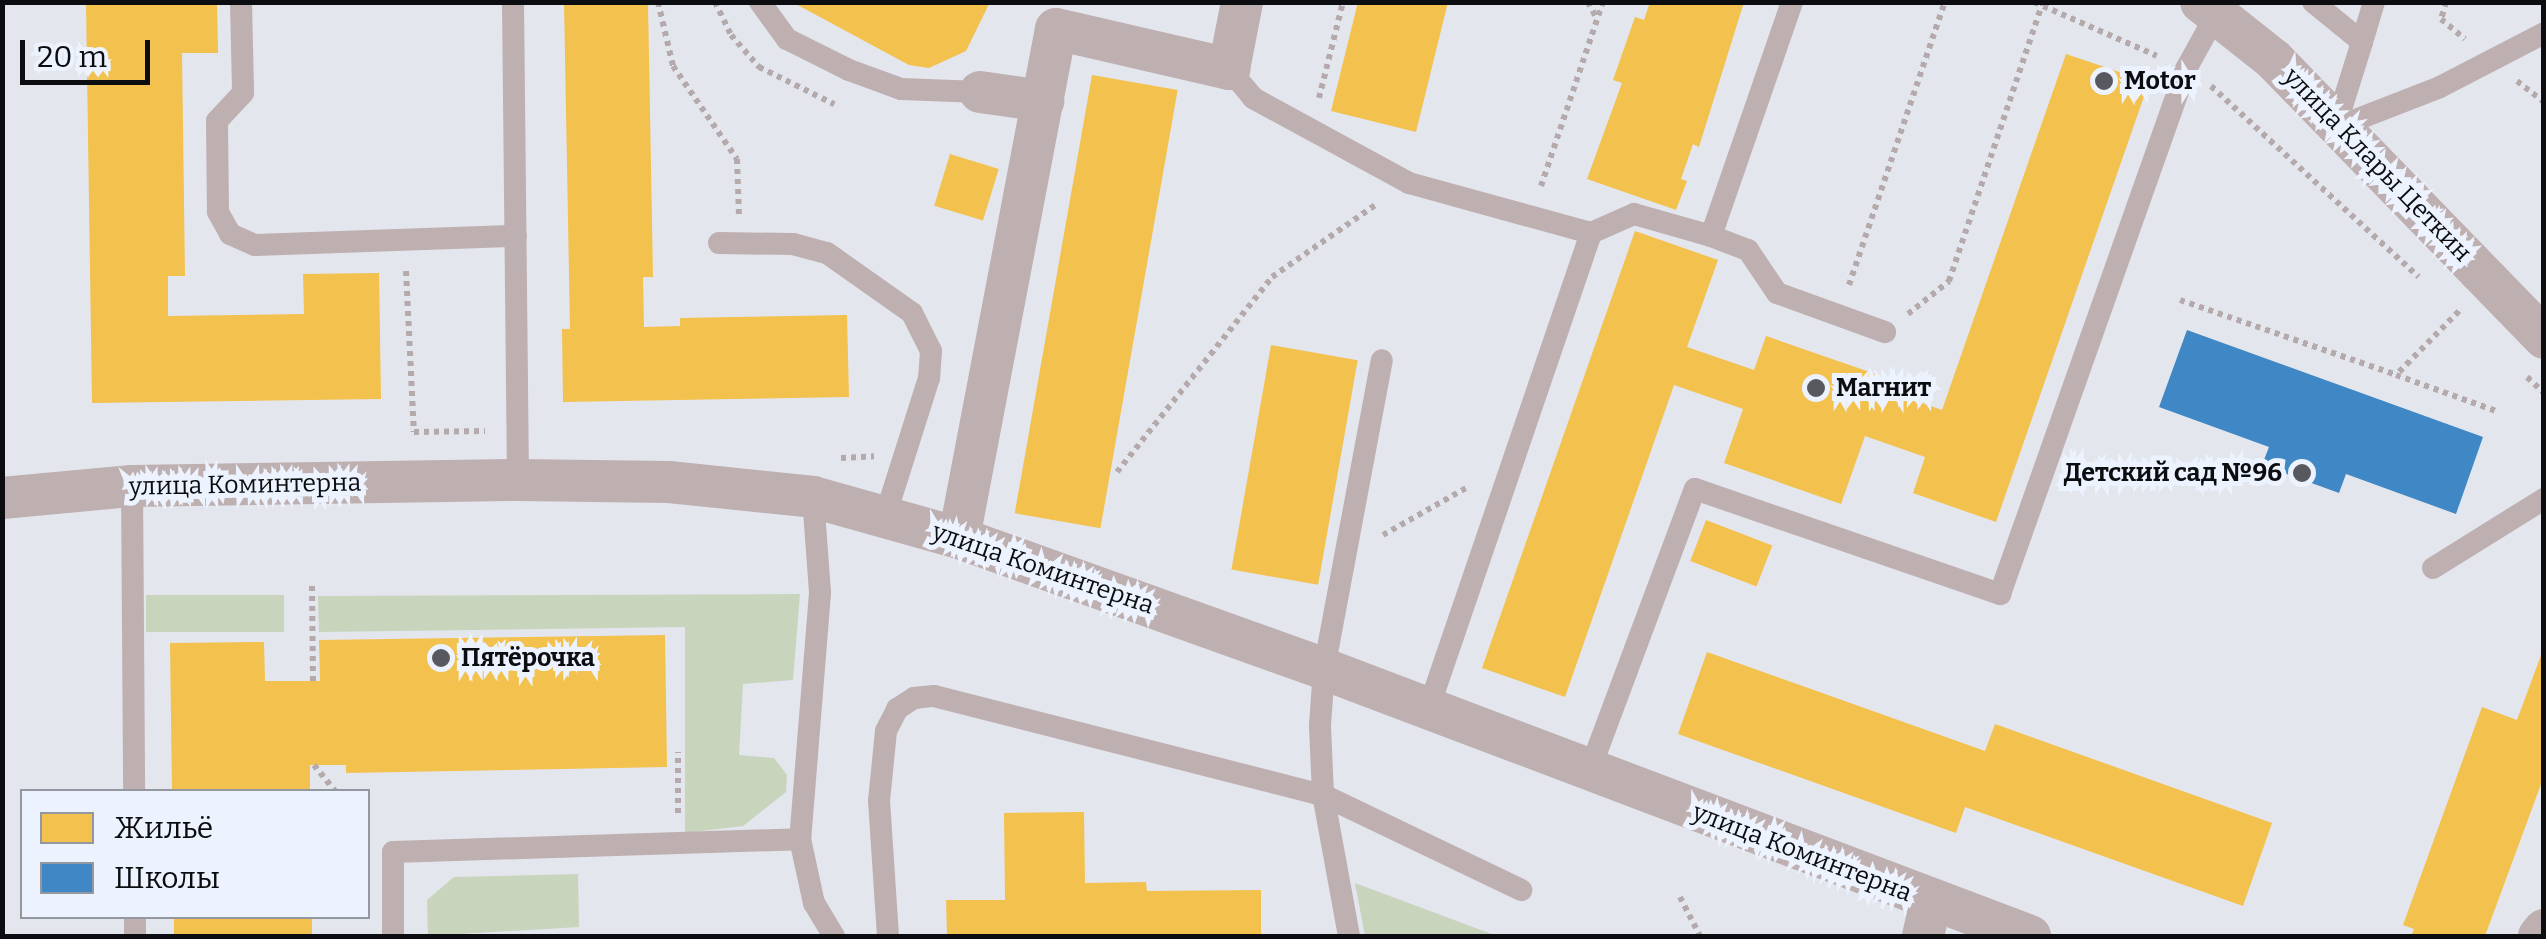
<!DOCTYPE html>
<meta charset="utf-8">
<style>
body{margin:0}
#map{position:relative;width:2546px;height:939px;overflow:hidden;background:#e4e6ed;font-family:Bitter,serif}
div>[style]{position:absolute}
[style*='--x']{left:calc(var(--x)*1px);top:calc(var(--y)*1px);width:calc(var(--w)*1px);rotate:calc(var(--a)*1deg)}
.green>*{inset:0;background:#c8d4bc;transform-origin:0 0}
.homes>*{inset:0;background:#f2c14e;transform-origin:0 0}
.schools>*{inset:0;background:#3f88c5}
.path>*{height:6px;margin-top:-3px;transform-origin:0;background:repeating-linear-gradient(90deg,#b4aaac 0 5px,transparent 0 10px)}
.lane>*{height:22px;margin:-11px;padding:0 11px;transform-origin:11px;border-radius:11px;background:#beafb0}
.street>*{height:42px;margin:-21px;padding:0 21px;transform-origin:21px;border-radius:21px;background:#beafb0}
.dots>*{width:28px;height:28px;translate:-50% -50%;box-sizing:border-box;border:5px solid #edf3fe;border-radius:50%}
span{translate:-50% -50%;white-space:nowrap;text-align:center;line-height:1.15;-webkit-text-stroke:10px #edf3fe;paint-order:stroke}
.poi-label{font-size:25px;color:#0b0d11;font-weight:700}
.left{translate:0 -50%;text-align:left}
.right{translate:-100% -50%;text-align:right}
.street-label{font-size:25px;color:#0b0d11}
.frame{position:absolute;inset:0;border:5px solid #0b0d11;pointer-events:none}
.legend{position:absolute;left:20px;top:789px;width:350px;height:130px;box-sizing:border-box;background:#edf3fe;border:2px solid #93979f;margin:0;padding:12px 18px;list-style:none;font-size:30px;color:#0b0d11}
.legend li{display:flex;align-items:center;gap:20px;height:50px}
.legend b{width:50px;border:2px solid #93979f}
.scale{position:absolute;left:20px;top:40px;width:130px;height:45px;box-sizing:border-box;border:5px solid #0b0d11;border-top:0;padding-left:12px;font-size:30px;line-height:35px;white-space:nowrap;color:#0b0d11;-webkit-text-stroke:8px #edf3fe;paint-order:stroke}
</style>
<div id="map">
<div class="green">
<i style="clip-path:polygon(800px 594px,793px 680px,743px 684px,739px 755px,774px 758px,787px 775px,786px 792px,743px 826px,685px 833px,685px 627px,319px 632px,318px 596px)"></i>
<i style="left:284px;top:595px;width:37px;height:138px;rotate:90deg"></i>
<i style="clip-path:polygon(578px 874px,579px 927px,428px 936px,427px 900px,454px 877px)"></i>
<i style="clip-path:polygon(1355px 883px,1497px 936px,1365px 936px)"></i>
</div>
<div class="homes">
<i style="clip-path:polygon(86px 2px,217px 2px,218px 53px,182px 53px,185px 276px,168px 276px,168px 316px,304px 314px,303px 274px,379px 273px,381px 399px,92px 403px)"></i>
<i style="clip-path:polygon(564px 2px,648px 2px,653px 277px,643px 277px,644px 327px,680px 326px,680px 318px,847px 315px,849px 397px,563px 402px,562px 329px,570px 329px)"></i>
<i style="clip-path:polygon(792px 2px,990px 2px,966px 51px,929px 68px,909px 65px)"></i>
<i style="clip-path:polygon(1358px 2px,1448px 2px,1416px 132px,1331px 111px)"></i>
<i style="clip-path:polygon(1650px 2px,1744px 2px,1699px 147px,1693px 144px,1681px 179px,1687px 181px,1676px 210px,1587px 179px,1622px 83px,1613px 80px,1635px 17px,1644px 20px)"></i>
<i style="clip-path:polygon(2066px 54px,2149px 82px,1996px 522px,1913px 493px,1925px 457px,1865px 436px,1841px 504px,1724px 463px,1743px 409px,1674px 385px,1565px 697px,1482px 668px,1635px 231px,1718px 260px,1687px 347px,1754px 370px,1766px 336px,1884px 377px,1880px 388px,1942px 410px)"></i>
<i style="left:1092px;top:75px;width:87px;height:445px;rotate:10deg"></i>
<i style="left:950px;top:154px;width:51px;height:54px;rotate:17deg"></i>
<i style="left:1271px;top:345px;width:88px;height:228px;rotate:10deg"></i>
<i style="left:1706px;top:520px;width:71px;height:44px;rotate:21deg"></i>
<i style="clip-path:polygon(665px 635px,667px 767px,346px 773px,346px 765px,310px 765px,310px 792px,172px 792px,170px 643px,264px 642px,265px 681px,320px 681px,319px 640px)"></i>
<i style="clip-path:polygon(2544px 647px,2544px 776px,2485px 936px,2411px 936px,2414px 929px,2403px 925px,2482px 707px,2517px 720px)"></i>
<i style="clip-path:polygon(1707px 652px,1985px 751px,1995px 724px,2272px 823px,2243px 906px,1965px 807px,1956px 833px,1678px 734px)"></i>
<i style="clip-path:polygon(1084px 812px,1085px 883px,1146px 882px,1147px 891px,1261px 890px,1261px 936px,947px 936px,946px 900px,1005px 900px,1004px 813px)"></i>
<i style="left:174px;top:916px;width:138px;height:20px"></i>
</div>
<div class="schools">
<i style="clip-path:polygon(2187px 330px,2483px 437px,2456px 514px,2346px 474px,2339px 493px,2262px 465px,2269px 447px,2159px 407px)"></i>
</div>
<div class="path">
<i style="--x:658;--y:2;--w:66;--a:76.8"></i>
<i style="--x:673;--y:66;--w:113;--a:55.5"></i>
<i style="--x:737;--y:159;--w:56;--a:88"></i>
<i style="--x:715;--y:2;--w:37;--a:64"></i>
<i style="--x:731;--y:35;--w:43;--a:48.8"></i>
<i style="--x:759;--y:67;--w:84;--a:26.3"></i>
<i style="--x:1588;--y:2;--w:17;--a:62"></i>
<i style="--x:2034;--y:2;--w:134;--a:23.7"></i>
<i style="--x:2446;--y:2;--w:18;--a:106"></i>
<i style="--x:2441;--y:19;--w:31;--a:40"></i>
<i style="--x:2517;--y:81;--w:34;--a:38"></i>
<i style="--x:2211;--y:86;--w:282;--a:42.6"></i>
<i style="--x:1319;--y:98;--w:99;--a:-76"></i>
<i style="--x:1541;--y:186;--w:194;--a:-71.4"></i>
<i style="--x:406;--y:271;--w:161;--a:87.2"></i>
<i style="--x:414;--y:432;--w:71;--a:-0.8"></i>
<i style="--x:1849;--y:285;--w:299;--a:-71.3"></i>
<i style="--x:2180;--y:300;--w:229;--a:19.1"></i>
<i style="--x:2459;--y:311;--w:90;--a:134.5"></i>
<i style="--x:2396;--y:375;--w:106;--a:19.8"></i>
<i style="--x:1908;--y:314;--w:53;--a:-38.8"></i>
<i style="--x:1949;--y:281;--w:291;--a:-71.4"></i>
<i style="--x:2527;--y:377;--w:23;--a:43"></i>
<i style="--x:841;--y:458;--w:33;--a:-3"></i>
<i style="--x:1117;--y:472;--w:249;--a:-51.5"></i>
<i style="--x:1272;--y:277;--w:129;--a:-34.9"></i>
<i style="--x:1383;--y:535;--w:98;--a:-29.5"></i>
<i style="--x:312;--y:586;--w:95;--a:89.4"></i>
<i style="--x:314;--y:765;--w:35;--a:51"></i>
<i style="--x:678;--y:813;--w:61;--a:-90"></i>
<i style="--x:1680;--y:897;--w:44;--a:62.9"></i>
</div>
<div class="lane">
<i style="--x:241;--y:2;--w:91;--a:88.7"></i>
<i style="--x:243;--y:93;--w:38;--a:133"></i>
<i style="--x:217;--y:121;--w:91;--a:89.4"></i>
<i style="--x:218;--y:212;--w:25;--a:61"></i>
<i style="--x:230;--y:234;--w:27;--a:24"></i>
<i style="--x:255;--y:245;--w:261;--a:-2"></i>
<i style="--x:513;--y:2;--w:478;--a:89.4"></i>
<i style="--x:760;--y:2;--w:46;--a:53.9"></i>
<i style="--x:787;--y:39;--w:69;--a:26.6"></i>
<i style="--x:849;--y:70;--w:55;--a:20.1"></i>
<i style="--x:901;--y:89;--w:79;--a:2.2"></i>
<i style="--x:2313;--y:2;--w:63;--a:39.2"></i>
<i style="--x:2362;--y:42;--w:42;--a:-73.3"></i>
<i style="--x:1229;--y:69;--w:38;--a:50"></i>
<i style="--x:1253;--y:98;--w:178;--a:28.6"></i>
<i style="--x:1409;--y:183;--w:189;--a:15.4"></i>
<i style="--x:1591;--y:233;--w:47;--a:-23.8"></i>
<i style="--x:1634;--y:214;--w:80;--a:15.9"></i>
<i style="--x:1711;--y:236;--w:40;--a:21"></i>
<i style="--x:1748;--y:250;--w:52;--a:56"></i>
<i style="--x:1777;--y:293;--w:115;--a:19.9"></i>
<i style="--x:2337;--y:122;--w:84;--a:-72.6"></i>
<i style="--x:2340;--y:126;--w:107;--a:-21.3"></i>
<i style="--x:2440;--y:87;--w:117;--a:-27.4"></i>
<i style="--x:1711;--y:236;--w:248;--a:-70.9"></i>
<i style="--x:719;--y:243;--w:74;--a:0.8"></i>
<i style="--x:793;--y:244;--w:35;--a:15"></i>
<i style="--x:827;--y:253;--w:104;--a:35.2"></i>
<i style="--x:912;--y:313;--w:42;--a:63.4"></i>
<i style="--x:931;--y:351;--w:27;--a:94"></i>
<i style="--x:929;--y:378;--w:146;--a:107.6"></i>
<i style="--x:132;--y:486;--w:306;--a:89.6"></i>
<i style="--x:813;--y:497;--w:96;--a:85.8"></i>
<i style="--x:820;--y:593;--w:247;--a:94.6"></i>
<i style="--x:800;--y:839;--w:66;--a:77.7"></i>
<i style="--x:814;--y:903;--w:39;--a:59"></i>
<i style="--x:2433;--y:568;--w:131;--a:-31.9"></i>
<i style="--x:1429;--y:707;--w:501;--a:-71.13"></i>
<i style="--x:1589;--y:772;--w:302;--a:-69.5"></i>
<i style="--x:1695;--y:489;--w:323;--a:19"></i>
<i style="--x:2000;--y:594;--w:557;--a:-70.49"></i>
<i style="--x:2186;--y:69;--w:66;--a:-61.1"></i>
<i style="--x:135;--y:916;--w:20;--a:90"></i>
<i style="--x:393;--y:936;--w:84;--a:-90"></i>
<i style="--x:393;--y:852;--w:407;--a:-1.8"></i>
<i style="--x:888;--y:936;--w:135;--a:-93.8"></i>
<i style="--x:879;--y:801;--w:70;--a:-84.3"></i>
<i style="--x:886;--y:731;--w:25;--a:-63"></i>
<i style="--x:897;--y:709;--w:20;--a:-33"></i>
<i style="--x:914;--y:698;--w:20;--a:-6"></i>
<i style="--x:934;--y:696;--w:401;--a:14.3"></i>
<i style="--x:1323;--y:795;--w:220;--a:25.6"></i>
<i style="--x:1349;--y:936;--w:143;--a:-100.4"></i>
<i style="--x:1323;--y:795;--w:70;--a:-92.5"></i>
<i style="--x:1320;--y:725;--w:56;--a:-85.9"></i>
<i style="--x:1324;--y:669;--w:314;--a:-79.4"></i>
</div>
<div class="street">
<i style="--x:2201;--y:2;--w:92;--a:38.4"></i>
<i style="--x:2273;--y:59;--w:389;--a:45.8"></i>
<i style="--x:980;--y:92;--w:64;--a:8.1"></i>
<i style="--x:2;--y:498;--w:131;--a:-5.3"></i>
<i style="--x:132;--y:486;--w:386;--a:-0.9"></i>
<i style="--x:518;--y:480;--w:151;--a:0.8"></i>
<i style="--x:669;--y:482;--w:145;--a:5.9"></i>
<i style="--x:813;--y:497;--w:152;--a:15.7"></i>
<i style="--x:959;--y:538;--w:388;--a:19.7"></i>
<i style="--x:1324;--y:669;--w:755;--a:20.72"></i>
<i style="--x:959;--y:538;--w:518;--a:-79.21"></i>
<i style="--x:1056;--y:29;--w:178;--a:13"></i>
<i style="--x:1229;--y:69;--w:68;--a:-79"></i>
<i style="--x:1923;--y:936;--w:35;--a:-77"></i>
<i style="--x:2539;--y:936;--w:8;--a:-50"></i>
</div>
<div class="dots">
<i style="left:2104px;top:81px;background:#57595e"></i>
<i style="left:1816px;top:388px;background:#57595e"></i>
<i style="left:2302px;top:473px;background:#57595e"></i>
<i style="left:441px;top:658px;background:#57595e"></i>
</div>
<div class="poi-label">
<span class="left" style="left:2124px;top:81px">Motor</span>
<span class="left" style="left:1836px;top:388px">Магнит</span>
<span class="right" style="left:2282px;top:473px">Детский сад №96</span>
<span class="left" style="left:461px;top:658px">Пятёрочка</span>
</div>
<div class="street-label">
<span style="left:2377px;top:165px;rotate:46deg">улица Клары Цеткин</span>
<span style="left:245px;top:485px;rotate:-1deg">улица Коминтерна</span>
<span style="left:1043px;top:569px;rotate:19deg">улица Коминтерна</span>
<span style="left:1802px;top:853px;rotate:21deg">улица Коминтерна</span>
</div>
<div class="frame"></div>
<ul class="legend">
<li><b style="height:28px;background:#f2c14e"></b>Жильё</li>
<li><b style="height:28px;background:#3f88c5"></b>Школы</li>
</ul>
<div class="scale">20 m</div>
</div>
